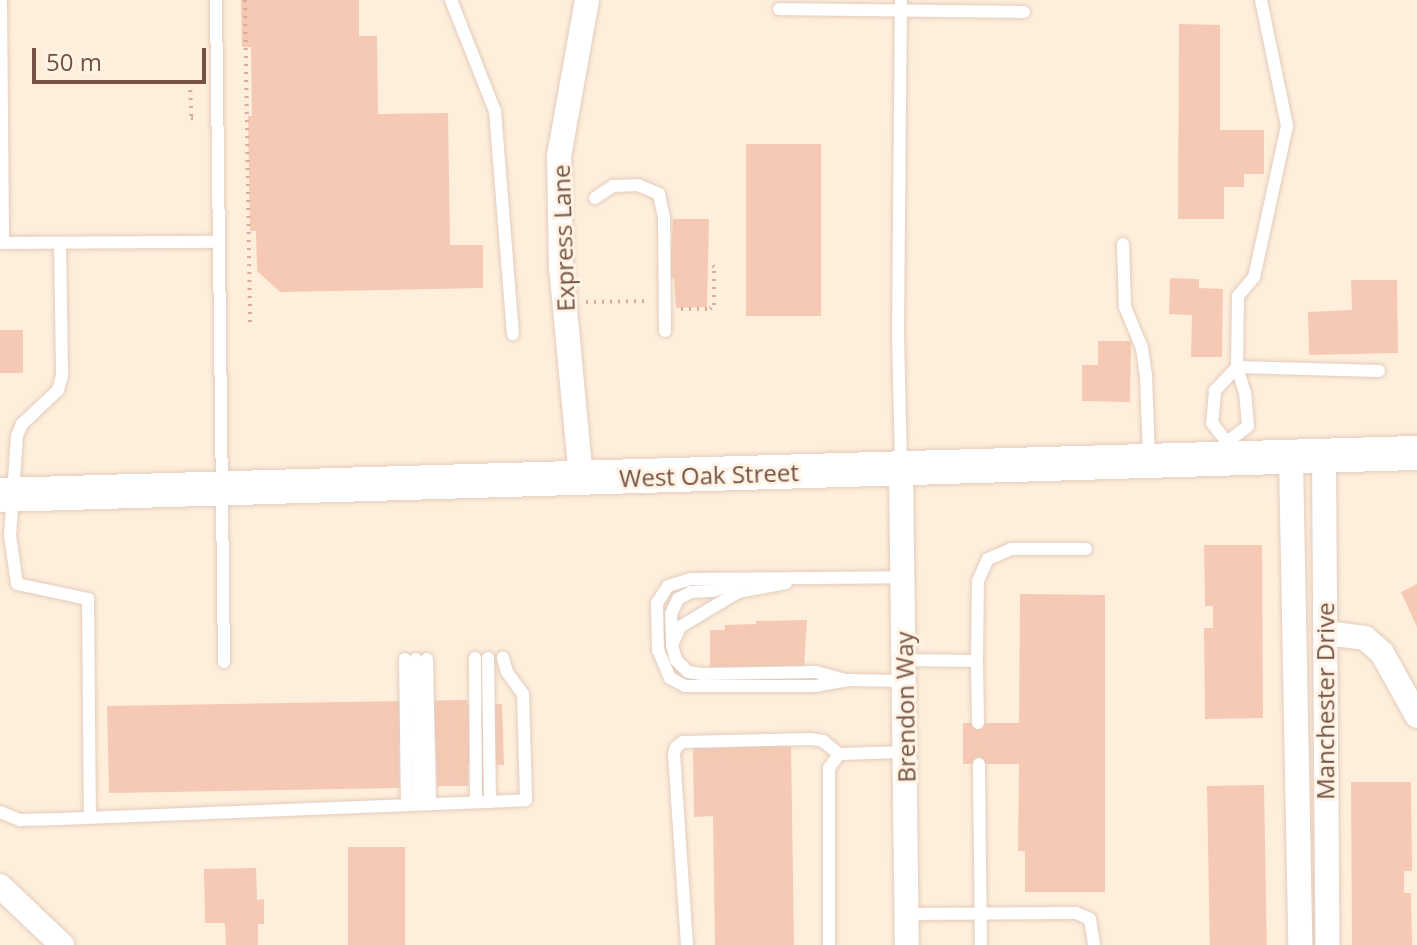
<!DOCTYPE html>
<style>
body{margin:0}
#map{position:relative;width:1417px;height:945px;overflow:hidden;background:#feefdd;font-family:"Open Sans",sans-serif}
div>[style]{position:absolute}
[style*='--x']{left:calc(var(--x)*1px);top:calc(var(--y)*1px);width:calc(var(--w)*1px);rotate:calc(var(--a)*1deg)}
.building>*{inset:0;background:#f5c9b3;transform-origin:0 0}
.path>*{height:4px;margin-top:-2px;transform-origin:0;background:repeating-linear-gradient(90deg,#d9ac97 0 2px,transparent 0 8px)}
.roads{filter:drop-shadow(0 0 2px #e4ccbc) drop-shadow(0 0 2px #e4ccbc)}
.lane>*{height:12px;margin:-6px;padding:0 6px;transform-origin:6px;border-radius:6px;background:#fff}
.street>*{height:24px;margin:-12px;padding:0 12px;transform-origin:12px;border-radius:12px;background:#fff}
.secondary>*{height:34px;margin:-17px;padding:0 17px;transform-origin:17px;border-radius:17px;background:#fff}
span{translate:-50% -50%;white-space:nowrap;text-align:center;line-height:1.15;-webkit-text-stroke:6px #fff3e5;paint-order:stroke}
.street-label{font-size:24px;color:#755244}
.scale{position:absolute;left:32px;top:48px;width:174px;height:36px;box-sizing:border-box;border:4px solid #755244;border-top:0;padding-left:10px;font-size:24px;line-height:28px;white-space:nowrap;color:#755244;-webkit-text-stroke:6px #fff3e5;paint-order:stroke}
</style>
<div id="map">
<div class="building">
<i style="clip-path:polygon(241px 0,359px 0,359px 36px,377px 36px,378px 114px,448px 113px,450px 245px,483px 245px,483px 288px,280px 292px,257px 271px,256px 231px,250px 231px,248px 116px,252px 116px,251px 47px,242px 47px)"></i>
<i style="clip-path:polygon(1179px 24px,1220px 25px,1220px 130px,1264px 130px,1264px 174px,1244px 174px,1244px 187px,1224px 187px,1224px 219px,1178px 219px)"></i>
<i style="left:821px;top:144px;width:172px;height:75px;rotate:90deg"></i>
<i style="clip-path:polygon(673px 219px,709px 219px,707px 307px,676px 308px,674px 278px,670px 278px)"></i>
<i style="clip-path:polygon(1170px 278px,1199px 279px,1199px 288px,1223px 289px,1222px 357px,1191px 357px,1192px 315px,1169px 314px)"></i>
<i style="clip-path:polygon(1351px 280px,1397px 280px,1398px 353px,1309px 355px,1308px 312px,1352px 310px)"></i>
<i style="left:0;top:330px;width:23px;height:43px"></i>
<i style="clip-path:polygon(1098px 341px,1131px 341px,1130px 402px,1082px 401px,1082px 365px,1098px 365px)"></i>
<i style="clip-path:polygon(1204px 545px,1262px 545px,1263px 718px,1205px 719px,1204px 628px,1213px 628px,1213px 606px,1205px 606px)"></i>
<i style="clip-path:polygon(1417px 584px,1417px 627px,1401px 592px)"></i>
<i style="clip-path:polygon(1020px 594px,1105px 595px,1105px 892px,1025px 892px,1025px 851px,1018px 851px,1019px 764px,963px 764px,963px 723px,1019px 723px)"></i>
<i style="clip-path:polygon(807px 620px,804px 667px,710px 669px,710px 630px,725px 630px,725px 625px,756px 624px,756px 621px)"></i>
<i style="clip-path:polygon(467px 700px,467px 704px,502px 704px,504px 765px,468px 765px,468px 786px,437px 786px,436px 742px,399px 743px,400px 788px,109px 793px,107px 706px)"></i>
<i style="clip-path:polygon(791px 745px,794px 945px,715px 945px,713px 816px,694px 817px,693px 747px)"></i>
<i style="clip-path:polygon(1351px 782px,1411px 782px,1412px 871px,1404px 871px,1404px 893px,1411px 893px,1412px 945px,1352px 945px)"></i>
<i style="left:1264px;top:785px;width:160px;height:57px;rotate:89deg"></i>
<i style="left:348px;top:847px;width:57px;height:98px"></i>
<i style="clip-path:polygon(256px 868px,257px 900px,264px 899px,264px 924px,258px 924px,258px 945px,226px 945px,225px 923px,205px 923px,204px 869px)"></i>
</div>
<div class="path">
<i style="--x:245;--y:0;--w:324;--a:89.1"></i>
<i style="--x:190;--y:82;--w:36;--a:88"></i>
<i style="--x:191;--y:118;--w:6;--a:18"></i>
<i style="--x:586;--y:302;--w:63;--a:-0.9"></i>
<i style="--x:681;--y:309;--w:29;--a:0"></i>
<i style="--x:710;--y:309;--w:6;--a:-45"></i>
<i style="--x:714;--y:305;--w:38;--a:-90"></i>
<i style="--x:714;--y:267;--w:6;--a:-135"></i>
</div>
<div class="roads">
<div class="lane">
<i style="--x:1;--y:0;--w:243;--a:89.5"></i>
<i style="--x:216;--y:0;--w:662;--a:89.31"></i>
<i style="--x:451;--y:0;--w:119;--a:68.4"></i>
<i style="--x:495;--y:111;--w:224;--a:85.4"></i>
<i style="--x:1261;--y:0;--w:129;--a:78.3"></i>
<i style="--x:1287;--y:126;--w:155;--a:102.3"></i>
<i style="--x:1254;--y:277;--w:25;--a:130"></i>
<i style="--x:1238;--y:296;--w:71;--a:90.8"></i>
<i style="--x:1237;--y:367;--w:142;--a:1.6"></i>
<i style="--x:779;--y:9;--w:245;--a:0.7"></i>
<i style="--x:595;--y:198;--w:22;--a:-34"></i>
<i style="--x:613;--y:186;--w:25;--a:-2"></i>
<i style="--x:638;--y:185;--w:23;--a:23"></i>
<i style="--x:659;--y:194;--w:25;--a:78"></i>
<i style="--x:664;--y:218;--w:113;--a:89.5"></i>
<i style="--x:0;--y:243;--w:218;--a:-0.3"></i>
<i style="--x:60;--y:243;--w:133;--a:89.1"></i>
<i style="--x:62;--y:376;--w:15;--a:106"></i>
<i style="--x:58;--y:390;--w:50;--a:136.6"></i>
<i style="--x:22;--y:424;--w:13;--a:113"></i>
<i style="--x:17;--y:436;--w:99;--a:94"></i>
<i style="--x:10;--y:535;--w:49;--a:81.9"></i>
<i style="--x:17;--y:584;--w:73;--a:11.9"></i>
<i style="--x:88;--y:599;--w:217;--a:89.5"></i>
<i style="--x:1123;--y:244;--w:63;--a:88.2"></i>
<i style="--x:1125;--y:307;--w:44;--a:67.5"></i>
<i style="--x:1142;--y:348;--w:27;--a:82"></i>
<i style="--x:1146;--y:375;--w:83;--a:87.9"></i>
<i style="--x:1227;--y:442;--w:26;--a:-37"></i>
<i style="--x:1248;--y:426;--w:33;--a:-95"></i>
<i style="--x:1245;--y:393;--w:27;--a:-107"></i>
<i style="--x:1237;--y:367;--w:33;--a:133"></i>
<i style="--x:1215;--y:391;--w:32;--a:95"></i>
<i style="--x:1212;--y:423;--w:24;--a:52"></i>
<i style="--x:1227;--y:442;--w:15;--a:86"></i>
<i style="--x:901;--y:466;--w:131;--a:-91.3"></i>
<i style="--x:898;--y:335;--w:335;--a:-89.5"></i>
<i style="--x:786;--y:583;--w:49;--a:169.4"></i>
<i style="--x:738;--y:592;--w:68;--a:148.9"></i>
<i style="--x:680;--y:627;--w:20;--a:114"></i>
<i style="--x:672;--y:645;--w:16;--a:75"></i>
<i style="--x:676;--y:660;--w:17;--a:45"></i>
<i style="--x:688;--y:672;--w:14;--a:8"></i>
<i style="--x:702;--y:674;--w:114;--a:-1"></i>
<i style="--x:816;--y:672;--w:28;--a:15"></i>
<i style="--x:672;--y:640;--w:26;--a:-92"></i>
<i style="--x:671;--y:614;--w:17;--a:-65"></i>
<i style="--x:678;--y:599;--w:15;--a:-28"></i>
<i style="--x:691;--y:592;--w:22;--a:-3"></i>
<i style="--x:713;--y:591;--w:27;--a:-20"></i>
<i style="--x:475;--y:658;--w:144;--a:89.6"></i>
<i style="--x:488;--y:658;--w:144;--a:89.2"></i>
<i style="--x:405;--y:659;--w:146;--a:89.2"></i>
<i style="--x:416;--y:659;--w:145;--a:88.8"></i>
<i style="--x:427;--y:659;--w:145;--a:88.8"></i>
<i style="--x:903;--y:660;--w:74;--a:0.8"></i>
<i style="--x:977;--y:661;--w:62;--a:89.1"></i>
<i style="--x:977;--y:661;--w:80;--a:-89.3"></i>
<i style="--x:978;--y:581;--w:24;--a:-66"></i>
<i style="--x:988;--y:559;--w:25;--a:-23"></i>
<i style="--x:1011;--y:549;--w:75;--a:0"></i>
<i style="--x:904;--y:681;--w:55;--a:-179"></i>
<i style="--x:849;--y:680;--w:34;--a:170"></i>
<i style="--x:816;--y:686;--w:131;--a:180"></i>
<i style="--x:685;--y:686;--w:17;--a:-152"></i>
<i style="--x:670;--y:678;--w:30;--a:-113"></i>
<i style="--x:658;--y:650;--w:47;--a:-91.2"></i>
<i style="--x:657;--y:603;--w:20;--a:-57"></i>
<i style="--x:668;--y:586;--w:24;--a:-17"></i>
<i style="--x:691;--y:579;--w:213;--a:-0.5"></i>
<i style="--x:979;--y:764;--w:181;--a:89.4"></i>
<i style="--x:0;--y:812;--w:22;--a:22"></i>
<i style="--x:20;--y:820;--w:40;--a:-1.4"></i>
<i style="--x:60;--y:819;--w:466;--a:-2.3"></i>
<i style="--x:526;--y:800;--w:106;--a:-91.6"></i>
<i style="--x:523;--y:694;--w:27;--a:-126"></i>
<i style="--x:507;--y:672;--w:15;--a:-106"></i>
<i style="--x:907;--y:914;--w:169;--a:-0.3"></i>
<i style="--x:1076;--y:913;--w:15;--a:23"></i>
<i style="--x:1090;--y:919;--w:26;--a:81"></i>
<i style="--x:687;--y:945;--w:191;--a:-93.9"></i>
<i style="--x:674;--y:754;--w:7;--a:-74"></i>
<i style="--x:676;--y:747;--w:9;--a:-36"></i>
<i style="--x:683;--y:742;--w:128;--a:-1.3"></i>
<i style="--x:811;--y:739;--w:12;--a:9"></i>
<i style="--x:823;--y:741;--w:21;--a:39"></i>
<i style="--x:829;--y:945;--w:177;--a:-90"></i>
<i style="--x:829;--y:768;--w:17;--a:-54"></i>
<i style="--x:839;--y:754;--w:66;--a:-1.7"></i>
</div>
<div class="street">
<i style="--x:1324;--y:457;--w:488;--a:89.6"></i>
<i style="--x:1291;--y:459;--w:486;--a:88.9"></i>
<i style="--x:901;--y:469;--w:476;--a:89.3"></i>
<i style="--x:581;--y:478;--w:211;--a:-95.4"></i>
<i style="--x:561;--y:268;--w:112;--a:-91"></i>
<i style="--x:559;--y:156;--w:158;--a:-79.8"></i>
<i style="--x:1325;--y:633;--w:40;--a:7.1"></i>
<i style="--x:1365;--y:638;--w:23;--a:41"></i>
<i style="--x:1382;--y:653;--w:72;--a:60.9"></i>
<i style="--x:0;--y:886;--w:86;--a:43.6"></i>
</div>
<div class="secondary">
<i style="--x:0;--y:495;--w:1418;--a:-1.7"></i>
</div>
</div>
<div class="street-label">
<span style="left:563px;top:238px;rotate:-92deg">Express Lane</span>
<span style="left:709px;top:475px;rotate:-2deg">West Oak Street</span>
<span style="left:1325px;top:701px;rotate:-90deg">Manchester Drive</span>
<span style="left:905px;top:707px;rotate:-91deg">Brendon Way</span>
</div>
<div class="scale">50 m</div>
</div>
